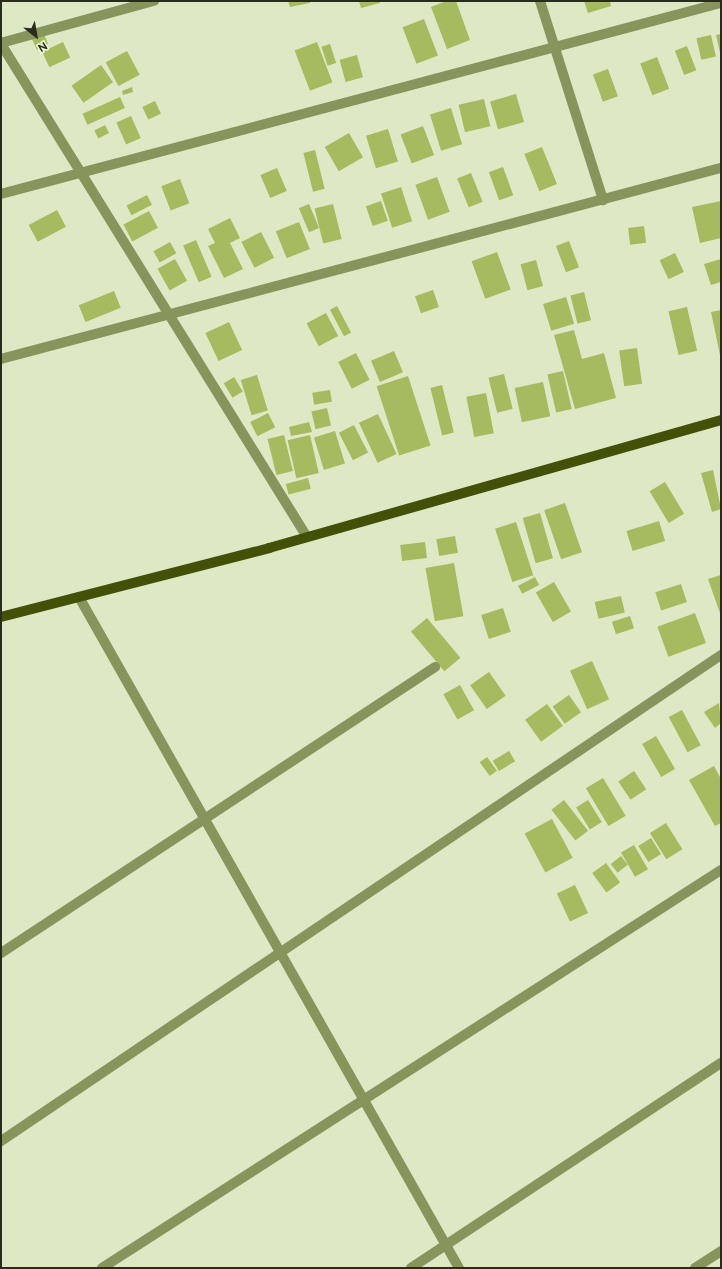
<!DOCTYPE html>
<style>
body{margin:0}
#map{position:relative;width:722px;height:1269px;overflow:hidden;background:#dfe8c5;font-family:Raleway,sans-serif}
div>[style]{position:absolute}
[style*='--x']{left:calc(var(--x)*1px);top:calc(var(--y)*1px);width:calc(var(--w)*1px);rotate:calc(var(--a)*1deg)}
.building>*{inset:0;background:#a6ba5f;transform-origin:0 0}
.minor>*{height:10px;margin:-5px;padding:0 5px;transform-origin:5px;border-radius:5px;background:#87955c}
.major>*{height:10px;margin:-5px;padding:0 5px;transform-origin:5px;border-radius:5px;background:#435007}
span{translate:-50% -50%;white-space:nowrap;text-align:center;line-height:1.15;-webkit-text-stroke:3px #ecf6d2;paint-order:stroke}
.frame{position:absolute;inset:0;border:2px solid #282b1e;pointer-events:none}
.north{position:absolute;left:16px;top:16px;width:40px;height:40px;-webkit-text-stroke:3px #ecf6d2;paint-order:stroke;rotate:149deg;font-size:11px;font-weight:700;line-height:16px;text-align:center;color:#282b1e}
.north::after{content:'';display:block;margin:auto;width:14px;height:18px;background:#282b1e;clip-path:polygon(50% 0,100% 100%,50% 72%,0 100%)}
</style>
<div id="map">
<div class="building">
<i style="clip-path:polygon(288px 1px,310px 1px,310px 3px,290px 7px)"></i>
<i style="clip-path:polygon(359px 1px,380px 1px,380px 3px,361px 8px)"></i>
<i style="clip-path:polygon(446px 1px,456px 1px,470px 40px,447px 49px,431px 7px)"></i>
<i style="clip-path:polygon(584px 1px,610px 1px,611px 6px,588px 13px)"></i>
<i style="left:424px;top:19px;width:39px;height:23px;rotate:69deg"></i>
<i style="clip-path:polygon(44px 34px,48px 44px,37px 50px,32px 39px)"></i>
<i style="clip-path:polygon(721px 34px,721px 53px,720px 53px,716px 35px)"></i>
<i style="left:711px;top:35px;width:22px;height:15px;rotate:77deg"></i>
<i style="left:63px;top:42px;width:17px;height:23px;rotate:65deg"></i>
<i style="left:317px;top:42px;width:43px;height:24px;rotate:69deg"></i>
<i style="left:330px;top:44px;width:20px;height:9px;rotate:72deg"></i>
<i style="left:687px;top:46px;width:26px;height:13px;rotate:69deg"></i>
<i style="left:127px;top:51px;width:27px;height:24px;rotate:62deg"></i>
<i style="left:357px;top:55px;width:23px;height:18px;rotate:75deg"></i>
<i style="left:657px;top:57px;width:34px;height:18px;rotate:69deg"></i>
<i style="left:101px;top:65px;width:21px;height:36px;rotate:55deg"></i>
<i style="left:608px;top:69px;width:29px;height:16px;rotate:70deg"></i>
<i style="clip-path:polygon(132px 87px,133px 92px,123px 95px,122px 91px)"></i>
<i style="left:516px;top:94px;width:29px;height:27px;rotate:74deg"></i>
<i style="left:120px;top:97px;width:12px;height:41px;rotate:66deg"></i>
<i style="left:484px;top:99px;width:28px;height:26px;rotate:77deg"></i>
<i style="left:155px;top:101px;width:14px;height:14px;rotate:65deg"></i>
<i style="left:451px;top:108px;width:38px;height:22px;rotate:73deg"></i>
<i style="left:131px;top:116px;width:24px;height:16px;rotate:66deg"></i>
<i style="left:105px;top:125px;width:9px;height:12px;rotate:63deg"></i>
<i style="left:423px;top:126px;width:31px;height:24px;rotate:69deg"></i>
<i style="left:388px;top:129px;width:34px;height:23px;rotate:73deg"></i>
<i style="left:349px;top:133px;width:28px;height:28px;rotate:60deg"></i>
<i style="left:542px;top:147px;width:40px;height:19px;rotate:68deg"></i>
<i style="left:315px;top:150px;width:40px;height:12px;rotate:76deg"></i>
<i style="left:503px;top:167px;width:30px;height:15px;rotate:70deg"></i>
<i style="left:277px;top:168px;width:25px;height:18px;rotate:67deg"></i>
<i style="left:471px;top:173px;width:31px;height:15px;rotate:68deg"></i>
<i style="left:437px;top:177px;width:37px;height:23px;rotate:70deg"></i>
<i style="left:180px;top:179px;width:26px;height:20px;rotate:69deg"></i>
<i style="left:401px;top:187px;width:36px;height:21px;rotate:72deg"></i>
<i style="left:147px;top:195px;width:11px;height:23px;rotate:63deg"></i>
<i style="left:381px;top:201px;width:21px;height:16px;rotate:71deg"></i>
<i style="clip-path:polygon(721px 201px,721px 238px,700px 243px,692px 207px)"></i>
<i style="left:309px;top:204px;width:26px;height:11px;rotate:67deg"></i>
<i style="left:333px;top:204px;width:36px;height:19px;rotate:76deg"></i>
<i style="left:57px;top:210px;width:19px;height:32px;rotate:62deg"></i>
<i style="left:149px;top:211px;width:19px;height:29px;rotate:62deg"></i>
<i style="clip-path:polygon(230px 218px,240px 238px,230px 243px,243px 269px,224px 278px,208px 246px,215px 243px,208px 229px)"></i>
<i style="left:299px;top:222px;width:29px;height:25px;rotate:68deg"></i>
<i style="left:644px;top:226px;width:17px;height:16px;rotate:83deg"></i>
<i style="left:261px;top:232px;width:29px;height:22px;rotate:63deg"></i>
<i style="left:196px;top:240px;width:40px;height:14px;rotate:67deg"></i>
<i style="left:569px;top:241px;width:28px;height:14px;rotate:69deg"></i>
<i style="left:170px;top:242px;width:13px;height:19px;rotate:61deg"></i>
<i style="left:497px;top:252px;width:40px;height:27px;rotate:70deg"></i>
<i style="left:675px;top:253px;width:21px;height:17px;rotate:65deg"></i>
<i style="left:175px;top:259px;width:25px;height:20px;rotate:61deg"></i>
<i style="clip-path:polygon(721px 259px,721px 282px,711px 285px,704px 264px)"></i>
<i style="left:536px;top:260px;width:27px;height:16px;rotate:75deg"></i>
<i style="left:433px;top:290px;width:18px;height:19px;rotate:71deg"></i>
<i style="left:114px;top:291px;width:18px;height:38px;rotate:68deg"></i>
<i style="left:584px;top:292px;width:29px;height:14px;rotate:76deg"></i>
<i style="left:566px;top:297px;width:28px;height:24px;rotate:73deg"></i>
<i style="left:337px;top:306px;width:30px;height:8px;rotate:62deg"></i>
<i style="left:687px;top:307px;width:45px;height:19px;rotate:77deg"></i>
<i style="clip-path:polygon(721px 310px,721px 355px,720px 355px,711px 312px)"></i>
<i style="left:326px;top:313px;width:26px;height:22px;rotate:62deg"></i>
<i style="left:229px;top:322px;width:31px;height:26px;rotate:65deg"></i>
<i style="clip-path:polygon(574px 330px,582px 359px,604px 353px,616px 398px,575px 409px,554px 335px)"></i>
<i style="left:637px;top:348px;width:36px;height:18px;rotate:82deg"></i>
<i style="left:394px;top:351px;width:23px;height:25px;rotate:67deg"></i>
<i style="left:356px;top:353px;width:30px;height:20px;rotate:63deg"></i>
<i style="left:563px;top:371px;width:39px;height:16px;rotate:77deg"></i>
<i style="left:504px;top:374px;width:36px;height:16px;rotate:76deg"></i>
<i style="left:257px;top:375px;width:37px;height:17px;rotate:73deg"></i>
<i style="left:408px;top:376px;width:73px;height:33px;rotate:72deg"></i>
<i style="left:234px;top:377px;width:17px;height:12px;rotate:59deg"></i>
<i style="left:543px;top:382px;width:35px;height:29px;rotate:78deg"></i>
<i style="left:442px;top:385px;width:49px;height:12px;rotate:76deg"></i>
<i style="left:330px;top:390px;width:12px;height:18px;rotate:81deg"></i>
<i style="left:486px;top:393px;width:41px;height:20px;rotate:79deg"></i>
<i style="left:327px;top:408px;width:18px;height:16px;rotate:77deg"></i>
<i style="left:268px;top:413px;width:16px;height:20px;rotate:63deg"></i>
<i style="left:378px;top:414px;width:44px;height:21px;rotate:65deg"></i>
<i style="clip-path:polygon(309px 422px,312px 432px,291px 436px,289px 427px)"></i>
<i style="left:354px;top:425px;width:31px;height:17px;rotate:63deg"></i>
<i style="left:335px;top:431px;width:34px;height:22px;rotate:73deg"></i>
<i style="left:284px;top:435px;width:37px;height:17px;rotate:76deg"></i>
<i style="left:310px;top:435px;width:39px;height:23px;rotate:77deg"></i>
<i style="clip-path:polygon(713px 470px,721px 509px,712px 512px,701px 473px)"></i>
<i style="left:308px;top:478px;width:11px;height:23px;rotate:75deg"></i>
<i style="left:665px;top:482px;width:37px;height:18px;rotate:59deg"></i>
<i style="left:565px;top:503px;width:52px;height:22px;rotate:71deg"></i>
<i style="left:540px;top:513px;width:47px;height:18px;rotate:74deg"></i>
<i style="left:659px;top:521px;width:21px;height:34px;rotate:73deg"></i>
<i style="left:516px;top:522px;width:56px;height:22px;rotate:72deg"></i>
<i style="left:455px;top:536px;width:17px;height:19px;rotate:80deg"></i>
<i style="left:425px;top:542px;width:16px;height:25px;rotate:83deg"></i>
<i style="left:454px;top:563px;width:54px;height:29px;rotate:80deg"></i>
<i style="clip-path:polygon(721px 575px,721px 616px,708px 579px)"></i>
<i style="left:535px;top:577px;width:9px;height:19px;rotate:63deg"></i>
<i style="left:554px;top:582px;width:34px;height:21px;rotate:60deg"></i>
<i style="left:681px;top:584px;width:19px;height:27px;rotate:72deg"></i>
<i style="left:621px;top:596px;width:17px;height:27px;rotate:77deg"></i>
<i style="left:503px;top:608px;width:25px;height:23px;rotate:72deg"></i>
<i style="left:695px;top:613px;width:32px;height:40px;rotate:70deg"></i>
<i style="left:630px;top:616px;width:13px;height:19px;rotate:72deg"></i>
<i style="left:427px;top:618px;width:52px;height:21px;rotate:50deg"></i>
<i style="left:592px;top:661px;width:42px;height:24px;rotate:66deg"></i>
<i style="left:489px;top:672px;width:29px;height:23px;rotate:55deg"></i>
<i style="left:460px;top:685px;width:29px;height:19px;rotate:61deg"></i>
<i style="left:569px;top:695px;width:21px;height:20px;rotate:55deg"></i>
<i style="clip-path:polygon(719px 703px,721px 723px,715px 728px,704px 712px)"></i>
<i style="left:547px;top:704px;width:27px;height:27px;rotate:54deg"></i>
<i style="left:682px;top:710px;width:40px;height:15px;rotate:62deg"></i>
<i style="left:656px;top:736px;width:38px;height:16px;rotate:60deg"></i>
<i style="left:509px;top:751px;width:12px;height:19px;rotate:59deg"></i>
<i style="left:487px;top:757px;width:17px;height:9px;rotate:54deg"></i>
<i style="clip-path:polygon(714px 766px,721px 779px,721px 823px,715px 826px,689px 780px)"></i>
<i style="left:634px;top:771px;width:22px;height:19px;rotate:56deg"></i>
<i style="left:603px;top:778px;width:44px;height:20px;rotate:59deg"></i>
<i style="left:564px;top:800px;width:39px;height:16px;rotate:52deg"></i>
<i style="left:588px;top:800px;width:26px;height:14px;rotate:58deg"></i>
<i style="left:552px;top:819px;width:44px;height:31px;rotate:62deg"></i>
<i style="left:666px;top:823px;width:31px;height:19px;rotate:58deg"></i>
<i style="left:651px;top:838px;width:19px;height:15px;rotate:58deg"></i>
<i style="left:634px;top:845px;width:28px;height:15px;rotate:60deg"></i>
<i style="left:621px;top:856px;width:11px;height:13px;rotate:52deg"></i>
<i style="left:606px;top:863px;width:24px;height:17px;rotate:54deg"></i>
<i style="left:575px;top:885px;width:31px;height:20px;rotate:65deg"></i>
</div>
<div class="minor">
<i style="--x:540;--y:1;--w:209;--a:72.4"></i>
<i style="--x:1;--y:43;--w:159;--a:-15.4"></i>
<i style="--x:1;--y:44;--w:580;--a:58.17"></i>
<i style="--x:1;--y:194;--w:745;--a:-14.86"></i>
<i style="--x:1;--y:359;--w:745;--a:-14.86"></i>
<i style="--x:79;--y:597;--w:771;--a:60.48"></i>
<i style="--x:1;--y:953;--w:520;--a:-33.38"></i>
<i style="--x:1;--y:1141;--w:869;--a:-34.02"></i>
<i style="--x:102;--y:1268;--w:736;--a:-32.74"></i>
<i style="--x:411;--y:1268;--w:372;--a:-33.5"></i>
<i style="--x:695;--y:1268;--w:31;--a:-33"></i>
</div>
<div class="major">
<i style="--x:1;--y:617;--w:277;--a:-14.4"></i>
<i style="--x:269;--y:548;--w:470;--a:-15.8"></i>
</div>
<div class="frame"></div>
<div class="north">N</div>
</div>
